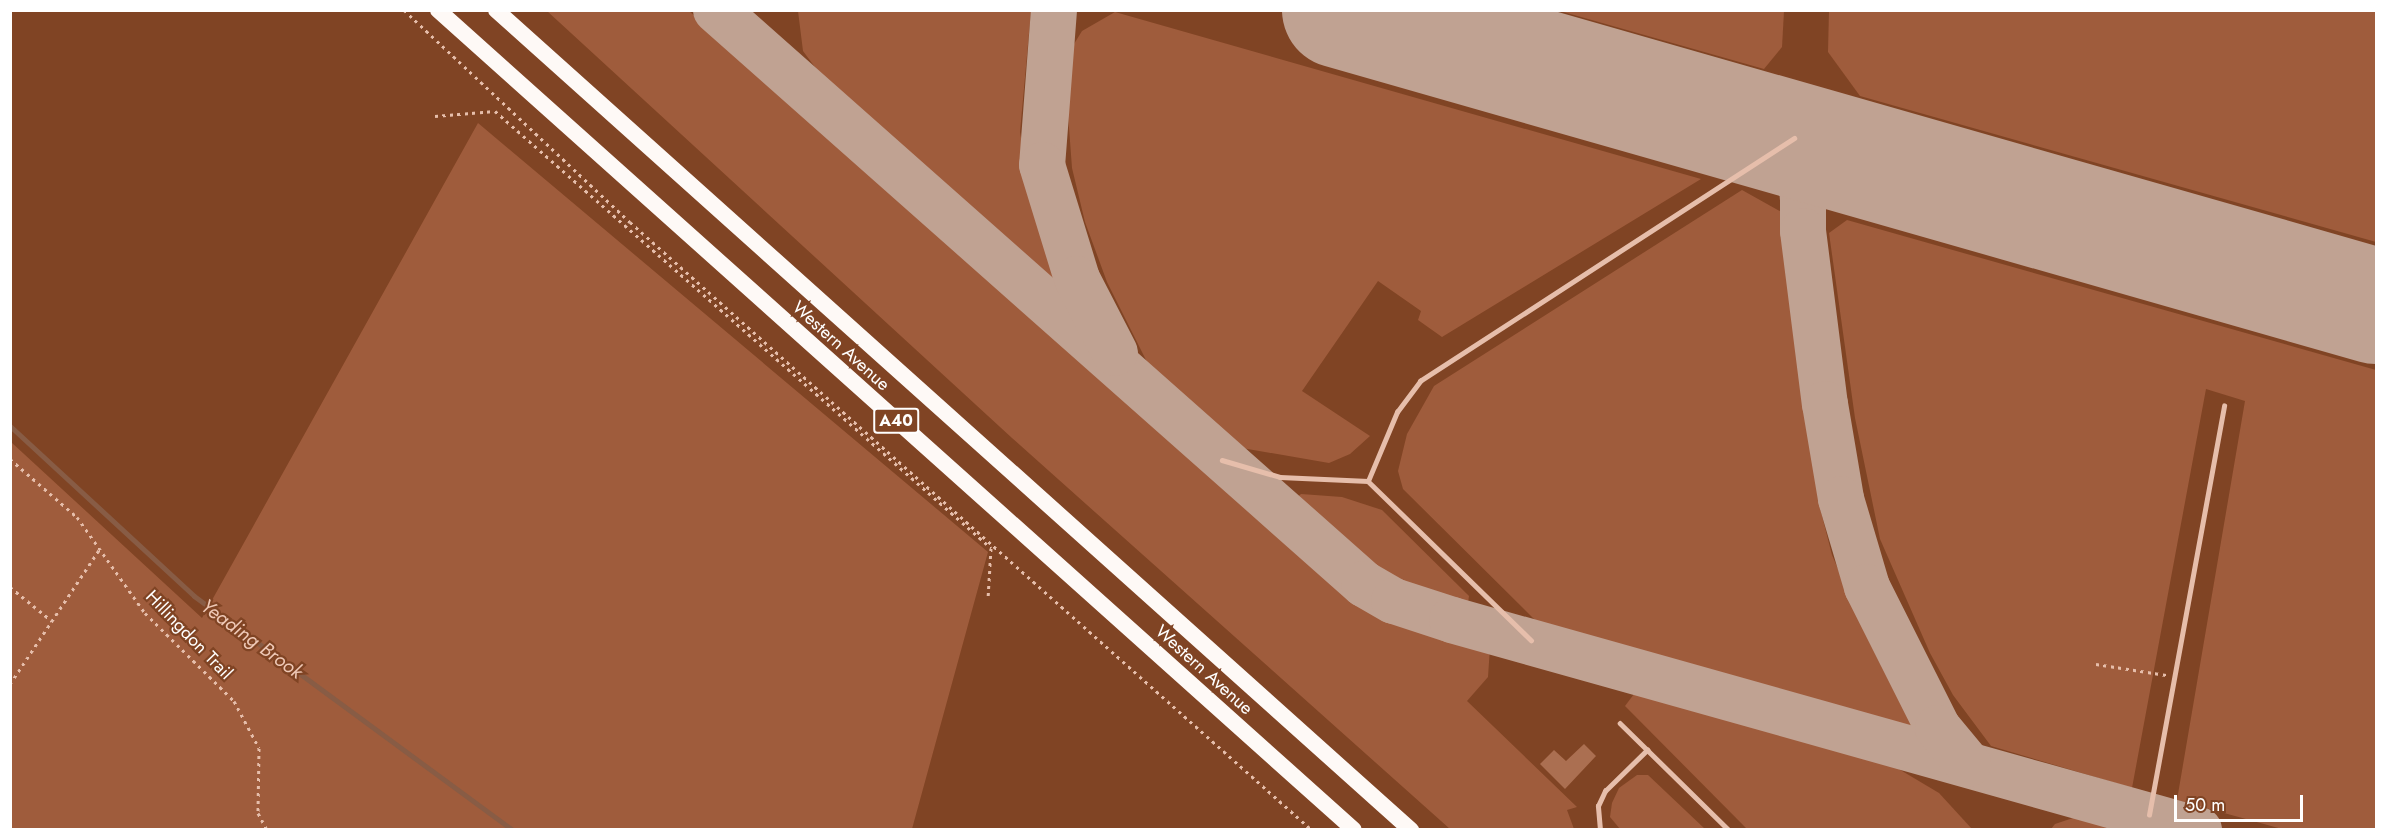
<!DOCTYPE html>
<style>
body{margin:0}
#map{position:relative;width:2387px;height:840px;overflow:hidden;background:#804424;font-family:Jost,sans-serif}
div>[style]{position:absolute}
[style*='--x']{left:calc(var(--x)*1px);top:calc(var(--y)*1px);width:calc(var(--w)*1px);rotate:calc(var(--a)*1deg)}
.green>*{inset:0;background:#9f5c3c}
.stream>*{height:5px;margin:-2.5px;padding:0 2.5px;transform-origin:2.5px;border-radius:2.5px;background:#885c45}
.taxiway>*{height:46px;margin:-23px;padding:0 23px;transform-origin:23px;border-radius:23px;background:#c0a292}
.runway>*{height:116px;margin:-58px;padding:0 58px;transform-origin:58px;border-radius:58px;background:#c0a292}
.building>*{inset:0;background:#ab6f51}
.path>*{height:3px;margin-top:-1.5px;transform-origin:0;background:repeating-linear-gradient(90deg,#e6beab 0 3px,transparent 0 7.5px)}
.service>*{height:4.5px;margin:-2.25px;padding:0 2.25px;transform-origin:2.25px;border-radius:2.25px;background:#e6beab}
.trunk>*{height:16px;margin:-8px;padding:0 8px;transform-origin:8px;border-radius:8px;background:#fef9f6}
span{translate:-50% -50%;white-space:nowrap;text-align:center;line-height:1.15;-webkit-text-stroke:4.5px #804424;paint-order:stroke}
.shield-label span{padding:2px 4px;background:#804424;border:2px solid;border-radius:4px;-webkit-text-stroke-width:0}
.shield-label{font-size:16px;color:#fff;font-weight:700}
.street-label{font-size:18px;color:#fff}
.water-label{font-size:20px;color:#eec8b6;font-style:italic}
.frame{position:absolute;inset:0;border:12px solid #fff;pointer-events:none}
.scale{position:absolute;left:2174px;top:795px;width:129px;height:27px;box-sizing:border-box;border:3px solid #fff;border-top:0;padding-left:8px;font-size:18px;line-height:21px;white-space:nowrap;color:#fff;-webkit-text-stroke:4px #804424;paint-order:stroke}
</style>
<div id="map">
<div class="green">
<i style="clip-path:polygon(547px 11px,689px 11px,1342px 590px,1371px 610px,1407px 625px,1490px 647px,1488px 677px,1467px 701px,1577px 807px,1567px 810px,1574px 829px,1450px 829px,1012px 438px)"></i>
<i style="clip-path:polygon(798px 11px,1031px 11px,1020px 132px,1027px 174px,1062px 287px,1058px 288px,829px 86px,803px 51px)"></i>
<i style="clip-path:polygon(1560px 11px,1784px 11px,1782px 47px,1764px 69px)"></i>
<i style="clip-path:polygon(1829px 11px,2376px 11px,2376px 242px,1860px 96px,1828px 52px)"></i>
<i style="clip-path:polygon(1115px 12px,1701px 179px,1442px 337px,1418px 320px,1421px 311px,1378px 281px,1302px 391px,1370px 436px,1350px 454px,1329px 463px,1242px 448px,1148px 364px,1107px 282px,1085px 222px,1072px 168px,1066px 87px,1074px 44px,1082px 31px)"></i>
<i style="clip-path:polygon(478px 123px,988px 552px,912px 829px,11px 829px,11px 442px,202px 618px)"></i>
<i style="clip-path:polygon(1742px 190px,1785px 214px,1820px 508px,1832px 555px,1870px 643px,1916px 729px,1538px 623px,1403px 489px,1398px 471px,1407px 434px,1434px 386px)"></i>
<i style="clip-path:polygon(1847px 220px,2376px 370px,2376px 829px,2282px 829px,2177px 800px,2245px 401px,2206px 389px,2132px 788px,1991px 746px,1953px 695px,1930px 653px,1880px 539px,1855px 418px,1829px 233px)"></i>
<i style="clip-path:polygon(1301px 494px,1342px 497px,1382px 510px,1469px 596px,1468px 603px,1411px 586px,1377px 566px,1295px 499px)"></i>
<i style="clip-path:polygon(1637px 690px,1892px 765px,1939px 793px,1972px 829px,1747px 829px,1625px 706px)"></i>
<i style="clip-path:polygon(1637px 775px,1648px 775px,1705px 829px,1620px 829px,1610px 817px,1612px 803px,1619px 788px)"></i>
<i style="clip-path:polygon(2082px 815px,2128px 829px,2051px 829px,2055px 824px)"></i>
</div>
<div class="stream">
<i style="--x:10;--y:426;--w:251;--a:42.7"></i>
<i style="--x:194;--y:596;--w:395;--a:36.3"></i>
</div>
<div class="taxiway">
<i style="--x:716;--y:10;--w:866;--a:41.53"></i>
<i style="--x:1364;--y:584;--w:34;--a:30"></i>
<i style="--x:1394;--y:601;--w:61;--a:18.1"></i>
<i style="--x:1452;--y:620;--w:776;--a:15.7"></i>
<i style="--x:1054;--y:10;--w:155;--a:94.4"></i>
<i style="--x:1042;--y:165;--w:119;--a:72.9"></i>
<i style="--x:1077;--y:279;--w:83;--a:62.8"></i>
<i style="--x:1866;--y:159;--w:24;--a:178"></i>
<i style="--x:1842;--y:160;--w:15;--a:157"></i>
<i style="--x:1828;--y:166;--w:16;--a:150"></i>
<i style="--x:1814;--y:174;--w:25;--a:117"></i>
<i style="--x:1803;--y:196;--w:35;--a:90"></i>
<i style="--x:1803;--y:231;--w:174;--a:82.8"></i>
<i style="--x:1825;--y:404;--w:96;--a:80.4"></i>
<i style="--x:1841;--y:499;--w:92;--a:73.5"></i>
<i style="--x:1867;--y:587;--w:158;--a:63.3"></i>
<i style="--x:1938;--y:728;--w:47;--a:50.2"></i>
</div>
<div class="runway">
<i style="--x:1340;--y:10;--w:1077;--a:15.95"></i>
</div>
<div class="building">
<i style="clip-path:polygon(1584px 744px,1596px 756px,1565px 789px,1540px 764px,1554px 750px,1566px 761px)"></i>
</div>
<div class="path">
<i style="--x:404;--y:10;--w:310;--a:43.2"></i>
<i style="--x:630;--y:222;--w:914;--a:41.72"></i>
<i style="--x:435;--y:116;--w:60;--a:-4.8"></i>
<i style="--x:495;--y:111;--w:661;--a:41.38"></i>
<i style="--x:991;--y:548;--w:50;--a:93.4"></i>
<i style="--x:10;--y:459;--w:89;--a:40.9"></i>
<i style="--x:77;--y:517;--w:118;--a:54.7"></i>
<i style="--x:145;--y:613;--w:125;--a:44.7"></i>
<i style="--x:234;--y:701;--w:53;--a:62"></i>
<i style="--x:259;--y:748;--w:65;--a:90.9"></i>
<i style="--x:258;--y:813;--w:19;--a:62"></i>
<i style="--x:10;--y:587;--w:54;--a:39"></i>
<i style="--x:2096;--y:664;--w:71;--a:8.9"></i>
<i style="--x:10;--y:684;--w:161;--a:-56.4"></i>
</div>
<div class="service">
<i style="--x:1222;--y:460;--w:60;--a:16.3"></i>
<i style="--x:1280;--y:477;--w:88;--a:2.6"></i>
<i style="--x:1368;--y:481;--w:228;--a:44.3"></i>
<i style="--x:1368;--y:481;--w:75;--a:-67.2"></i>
<i style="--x:1397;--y:412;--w:39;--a:-53"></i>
<i style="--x:1420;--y:381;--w:446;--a:-33"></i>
<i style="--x:1620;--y:723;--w:153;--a:44.5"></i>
<i style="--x:2149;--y:815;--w:416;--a:-79.6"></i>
<i style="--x:1600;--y:830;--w:24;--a:-95"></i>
<i style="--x:1598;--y:806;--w:17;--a:-65"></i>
<i style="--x:1605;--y:791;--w:59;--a:-44.3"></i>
</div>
<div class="trunk">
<i style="--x:438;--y:10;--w:1229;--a:41.83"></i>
<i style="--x:496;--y:10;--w:1229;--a:41.87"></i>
</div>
<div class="shield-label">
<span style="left:896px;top:421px">A40</span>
</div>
<div class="street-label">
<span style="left:841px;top:346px;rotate:42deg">Western Avenue</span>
<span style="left:189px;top:635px;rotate:46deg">Hillingdon Trail</span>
<span style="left:1204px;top:670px;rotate:42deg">Western Avenue</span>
</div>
<div class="water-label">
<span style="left:252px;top:639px;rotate:36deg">Yeading Brook</span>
</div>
<div class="frame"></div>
<div class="scale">50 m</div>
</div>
